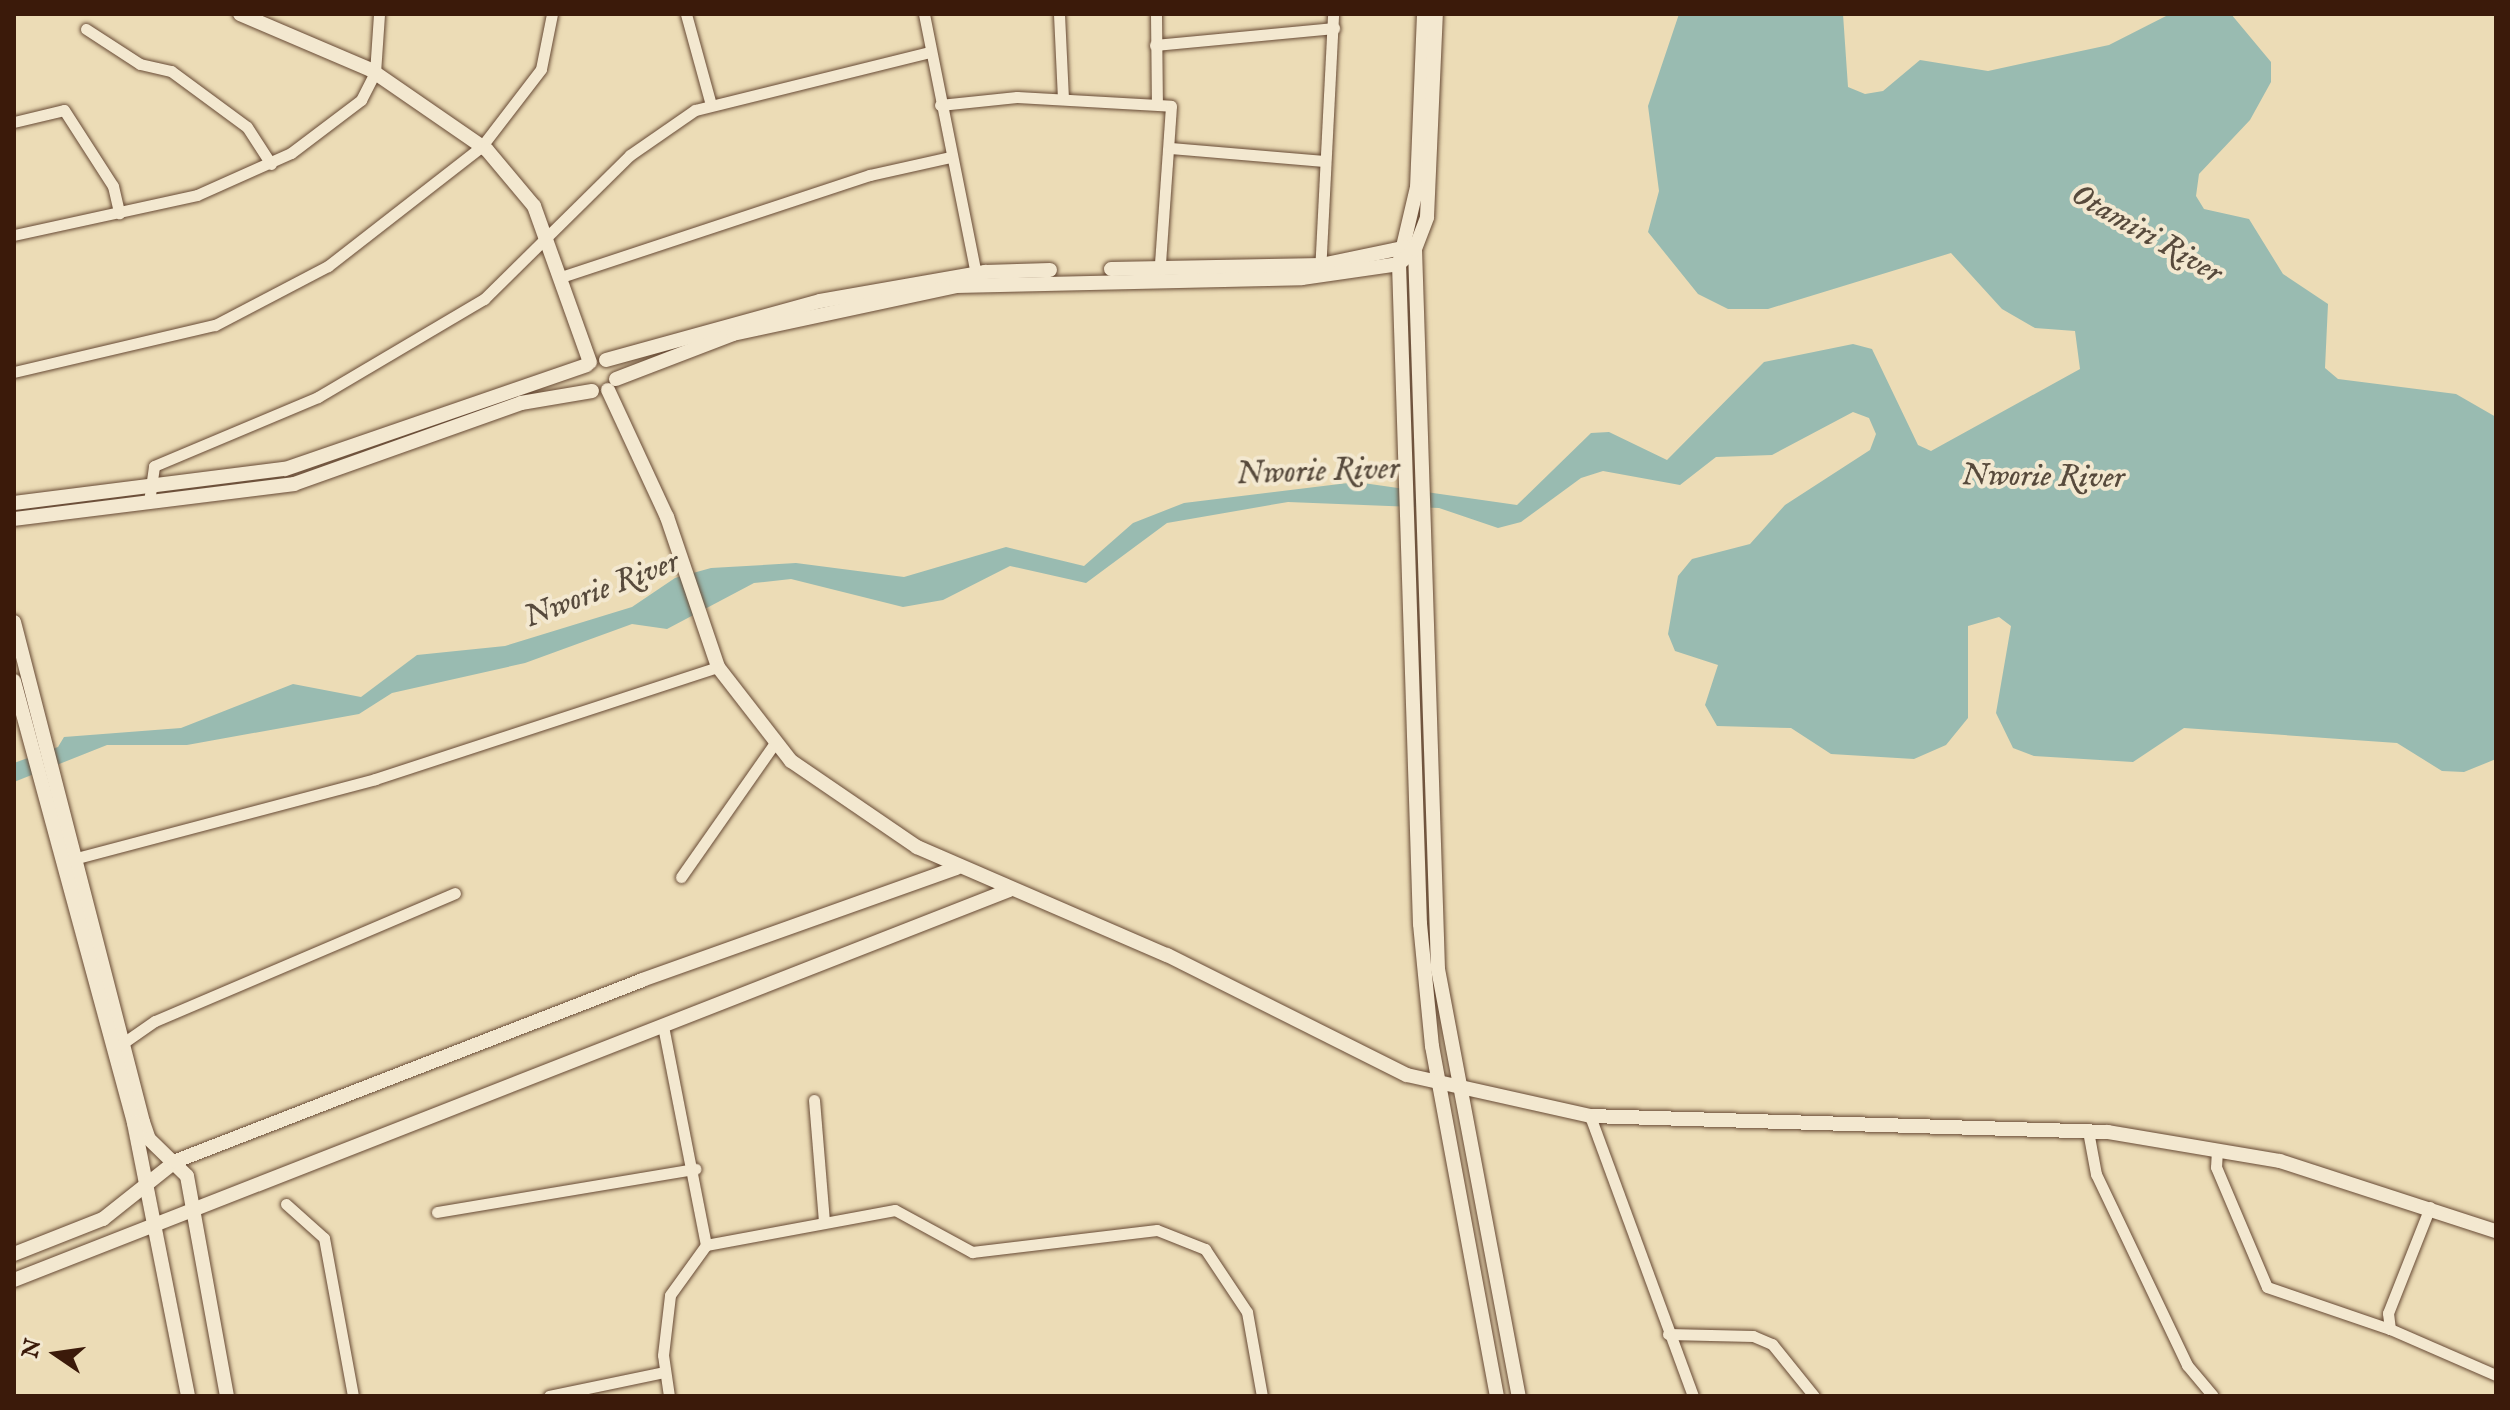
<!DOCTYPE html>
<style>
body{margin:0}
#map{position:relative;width:2510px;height:1410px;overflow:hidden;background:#ecdcb6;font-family:"IM FELL English",serif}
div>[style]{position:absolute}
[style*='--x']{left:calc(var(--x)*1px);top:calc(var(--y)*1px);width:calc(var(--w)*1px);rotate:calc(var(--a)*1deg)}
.water>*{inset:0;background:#99bbb1}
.roads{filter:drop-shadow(0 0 2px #674a35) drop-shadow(0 0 2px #674a35)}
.street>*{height:11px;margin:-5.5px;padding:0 5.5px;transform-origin:5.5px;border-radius:5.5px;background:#f3e8d0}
.secondary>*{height:14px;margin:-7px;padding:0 7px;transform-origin:7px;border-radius:7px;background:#f3e8d0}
span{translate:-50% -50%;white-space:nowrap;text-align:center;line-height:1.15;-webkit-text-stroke:8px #f3e8d0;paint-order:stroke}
.water-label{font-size:32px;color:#574a3c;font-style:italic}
.frame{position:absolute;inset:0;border:16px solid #3b1a0a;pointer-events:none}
.north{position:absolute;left:16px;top:1314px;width:80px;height:80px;-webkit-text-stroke:6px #f3e8d0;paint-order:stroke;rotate:283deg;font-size:22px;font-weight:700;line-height:32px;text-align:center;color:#3b1a0a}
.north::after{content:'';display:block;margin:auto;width:28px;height:36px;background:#3b1a0a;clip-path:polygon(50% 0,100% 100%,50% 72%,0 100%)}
</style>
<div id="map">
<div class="water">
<i style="clip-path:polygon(1679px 14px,1843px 14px,1848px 87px,1865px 94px,1883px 91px,1920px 60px,1988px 71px,2109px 45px,2168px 15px,2231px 14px,2271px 62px,2271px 82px,2250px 120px,2199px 174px,2196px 196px,2204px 209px,2249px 219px,2283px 274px,2328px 304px,2325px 368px,2338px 379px,2456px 394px,2496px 417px,2496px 759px,2464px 772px,2442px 771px,2397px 743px,2184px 728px,2133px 762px,2034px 756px,2013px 748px,1996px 713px,2011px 626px,1999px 617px,1968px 626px,1968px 718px,1946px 745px,1914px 759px,1831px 754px,1791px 728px,1717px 726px,1705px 705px,1718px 665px,1675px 651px,1668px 634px,1678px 576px,1692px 559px,1750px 544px,1785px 505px,1870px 450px,1876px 434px,1869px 418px,1853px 412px,1772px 455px,1716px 457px,1680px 485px,1603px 471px,1581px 478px,1521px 522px,1498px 528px,1439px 508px,1288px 502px,1167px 523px,1086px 583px,1010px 566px,943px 600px,903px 607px,791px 579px,754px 583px,667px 629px,632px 624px,525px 663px,392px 693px,359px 714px,187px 745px,107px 745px,14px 782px,14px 763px,58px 747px,64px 737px,181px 728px,293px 684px,361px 697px,417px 655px,505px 646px,632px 607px,675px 578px,711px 568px,796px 563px,904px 577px,1006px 547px,1084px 566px,1133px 523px,1184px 503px,1356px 482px,1517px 505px,1591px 433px,1609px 432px,1667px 460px,1764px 362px,1853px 344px,1872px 349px,1918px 445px,1931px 451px,2080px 369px,2075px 331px,2035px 328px,2002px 309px,1951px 253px,1768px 309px,1728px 309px,1698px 294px,1648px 232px,1659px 191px,1648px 106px)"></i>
</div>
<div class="roads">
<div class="street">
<i style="--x:686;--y:14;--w:94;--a:74.6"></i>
<i style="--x:924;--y:14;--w:271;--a:78.7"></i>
<i style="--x:1059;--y:14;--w:84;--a:87.3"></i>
<i style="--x:1156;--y:14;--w:89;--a:89.4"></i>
<i style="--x:86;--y:29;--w:64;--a:32.9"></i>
<i style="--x:140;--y:64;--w:32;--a:13"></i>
<i style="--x:171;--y:71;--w:94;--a:36.4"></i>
<i style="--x:247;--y:127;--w:44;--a:57"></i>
<i style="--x:1155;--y:45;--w:180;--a:-5.4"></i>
<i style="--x:940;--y:105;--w:77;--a:-5.9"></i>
<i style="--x:1017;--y:97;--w:154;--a:3.3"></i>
<i style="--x:1171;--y:106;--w:170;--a:94"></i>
<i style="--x:14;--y:122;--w:51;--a:-13.5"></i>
<i style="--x:64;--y:110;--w:90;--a:57.2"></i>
<i style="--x:113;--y:186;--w:28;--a:77"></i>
<i style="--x:1170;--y:148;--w:155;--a:4.8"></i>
<i style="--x:14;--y:235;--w:187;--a:-12.3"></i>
<i style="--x:197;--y:195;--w:103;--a:-24.1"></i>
<i style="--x:291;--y:153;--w:88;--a:-37.1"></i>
<i style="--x:361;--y:100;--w:30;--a:-63"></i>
<i style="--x:375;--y:73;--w:59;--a:-86.1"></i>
<i style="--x:1320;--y:273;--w:259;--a:-87.1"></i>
<i style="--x:561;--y:277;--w:325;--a:-18.3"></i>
<i style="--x:870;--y:175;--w:82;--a:-12.7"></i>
<i style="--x:14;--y:372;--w:206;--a:-13.2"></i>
<i style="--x:215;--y:325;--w:127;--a:-27.6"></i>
<i style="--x:328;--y:266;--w:195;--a:-37.9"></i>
<i style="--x:482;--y:146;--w:97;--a:-52.5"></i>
<i style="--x:541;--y:69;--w:56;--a:-78.7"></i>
<i style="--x:149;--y:502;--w:36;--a:-82"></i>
<i style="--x:154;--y:466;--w:178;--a:-22.8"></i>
<i style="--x:318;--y:397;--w:193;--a:-30.6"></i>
<i style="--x:484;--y:299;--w:205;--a:-44.6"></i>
<i style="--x:630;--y:155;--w:79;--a:-34.7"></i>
<i style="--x:695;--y:110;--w:242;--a:-13.9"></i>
<i style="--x:77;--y:858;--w:308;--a:-14.8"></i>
<i style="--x:375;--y:779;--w:361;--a:-18.1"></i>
<i style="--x:681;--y:877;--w:164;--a:-55"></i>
<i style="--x:663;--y:1026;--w:223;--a:78.9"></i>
<i style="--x:126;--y:1041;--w:35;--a:-35"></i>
<i style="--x:155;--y:1021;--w:326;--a:-23.1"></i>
<i style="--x:814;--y:1100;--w:122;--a:85.3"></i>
<i style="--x:1590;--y:1116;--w:298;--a:69.8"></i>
<i style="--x:2088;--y:1131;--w:44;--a:79.5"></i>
<i style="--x:2096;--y:1174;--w:212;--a:64.5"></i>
<i style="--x:2187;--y:1365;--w:40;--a:50"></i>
<i style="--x:2217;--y:1149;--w:18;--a:93"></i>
<i style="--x:2216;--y:1167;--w:130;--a:67"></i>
<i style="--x:2267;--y:1287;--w:130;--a:18.9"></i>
<i style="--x:286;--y:1204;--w:51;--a:41.8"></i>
<i style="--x:324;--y:1238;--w:161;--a:79.6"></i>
<i style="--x:2430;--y:1207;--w:114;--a:111.6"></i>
<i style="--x:2388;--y:1313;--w:16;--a:83"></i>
<i style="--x:2390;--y:1329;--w:116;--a:23.5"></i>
<i style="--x:437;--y:1212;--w:262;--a:-9.5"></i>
<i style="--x:1668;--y:1334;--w:85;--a:1.3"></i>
<i style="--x:1753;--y:1336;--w:21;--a:23"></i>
<i style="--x:1772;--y:1344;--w:67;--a:51.1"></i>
<i style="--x:549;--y:1396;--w:117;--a:-11.8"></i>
<i style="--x:669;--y:1396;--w:41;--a:-98.3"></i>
<i style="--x:663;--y:1355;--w:60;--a:-83.3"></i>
<i style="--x:670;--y:1295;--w:62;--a:-54.2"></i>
<i style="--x:706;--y:1245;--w:192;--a:-10.5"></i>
<i style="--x:895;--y:1210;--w:88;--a:28.6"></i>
<i style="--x:972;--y:1252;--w:186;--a:-6.8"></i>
<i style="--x:1157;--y:1230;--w:52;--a:21.6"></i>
<i style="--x:1205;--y:1249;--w:76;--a:56.3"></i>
<i style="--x:1247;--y:1312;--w:85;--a:79.9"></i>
</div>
<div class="secondary">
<i style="--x:240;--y:14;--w:142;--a:23.1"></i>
<i style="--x:371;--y:70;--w:141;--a:34.6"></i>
<i style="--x:487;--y:150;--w:73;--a:50"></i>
<i style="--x:534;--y:206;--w:166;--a:70.3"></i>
<i style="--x:1424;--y:14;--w:173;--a:92.3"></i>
<i style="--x:1417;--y:187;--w:79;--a:103.2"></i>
<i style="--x:1399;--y:264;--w:660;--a:88.18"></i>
<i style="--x:1420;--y:924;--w:123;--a:84.4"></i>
<i style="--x:1432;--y:1046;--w:356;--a:79.5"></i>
<i style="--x:1415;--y:249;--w:720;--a:88.17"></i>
<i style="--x:1438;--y:969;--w:435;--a:79.3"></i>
<i style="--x:1111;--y:269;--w:210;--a:-1.1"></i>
<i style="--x:1321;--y:265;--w:88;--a:-11.8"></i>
<i style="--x:606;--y:360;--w:222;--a:-15.4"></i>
<i style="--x:820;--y:301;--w:168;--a:-10"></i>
<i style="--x:985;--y:272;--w:65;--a:-1.8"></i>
<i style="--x:616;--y:379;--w:125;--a:-21"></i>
<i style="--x:733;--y:334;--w:228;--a:-12.1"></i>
<i style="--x:956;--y:286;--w:346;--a:-1.3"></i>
<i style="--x:1302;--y:278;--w:98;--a:-8.2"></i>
<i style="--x:1399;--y:264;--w:22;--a:-43"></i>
<i style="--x:1415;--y:249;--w:34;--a:-69"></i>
<i style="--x:1427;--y:217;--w:203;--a:-87.5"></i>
<i style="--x:608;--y:390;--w:140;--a:65.1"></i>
<i style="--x:667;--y:517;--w:158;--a:71.2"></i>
<i style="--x:718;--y:667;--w:119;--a:52.2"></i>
<i style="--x:791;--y:761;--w:153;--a:34.3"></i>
<i style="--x:917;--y:847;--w:272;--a:23.4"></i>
<i style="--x:1167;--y:955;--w:268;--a:26.6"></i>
<i style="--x:1407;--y:1075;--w:188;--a:12.6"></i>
<i style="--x:1590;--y:1116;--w:518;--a:1.77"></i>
<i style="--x:2108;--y:1132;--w:174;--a:9.6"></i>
<i style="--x:2280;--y:1161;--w:227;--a:18"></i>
<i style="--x:14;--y:503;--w:273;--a:-7.2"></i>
<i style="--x:285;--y:469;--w:319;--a:-19"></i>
<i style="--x:14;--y:519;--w:282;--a:-7.1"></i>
<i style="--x:294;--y:484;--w:241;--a:-19.6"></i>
<i style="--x:521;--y:403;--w:72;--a:-9.6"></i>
<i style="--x:14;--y:622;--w:516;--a:75.53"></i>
<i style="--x:143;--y:1122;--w:18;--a:71"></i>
<i style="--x:149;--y:1139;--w:53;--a:44.2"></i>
<i style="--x:187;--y:1176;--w:224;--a:79.7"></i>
<i style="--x:14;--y:681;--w:458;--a:74.8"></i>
<i style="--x:134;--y:1123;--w:278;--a:78.8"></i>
<i style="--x:14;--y:1254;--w:96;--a:-21.5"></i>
<i style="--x:103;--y:1219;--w:93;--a:-38.5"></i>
<i style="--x:176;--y:1161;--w:500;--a:-21.2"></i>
<i style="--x:642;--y:980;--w:334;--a:-19.6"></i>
<i style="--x:14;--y:1280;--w:1069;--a:-21.4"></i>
</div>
</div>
<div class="water-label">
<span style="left:2146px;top:235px;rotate:30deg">Otamiri River</span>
<span style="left:1318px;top:473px;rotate:-2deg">Nworie River</span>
<span style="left:2043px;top:478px;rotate:1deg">Nworie River</span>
<span style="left:602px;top:591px;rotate:-21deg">Nworie River</span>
</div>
<div class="frame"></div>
<div class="north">N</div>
</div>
